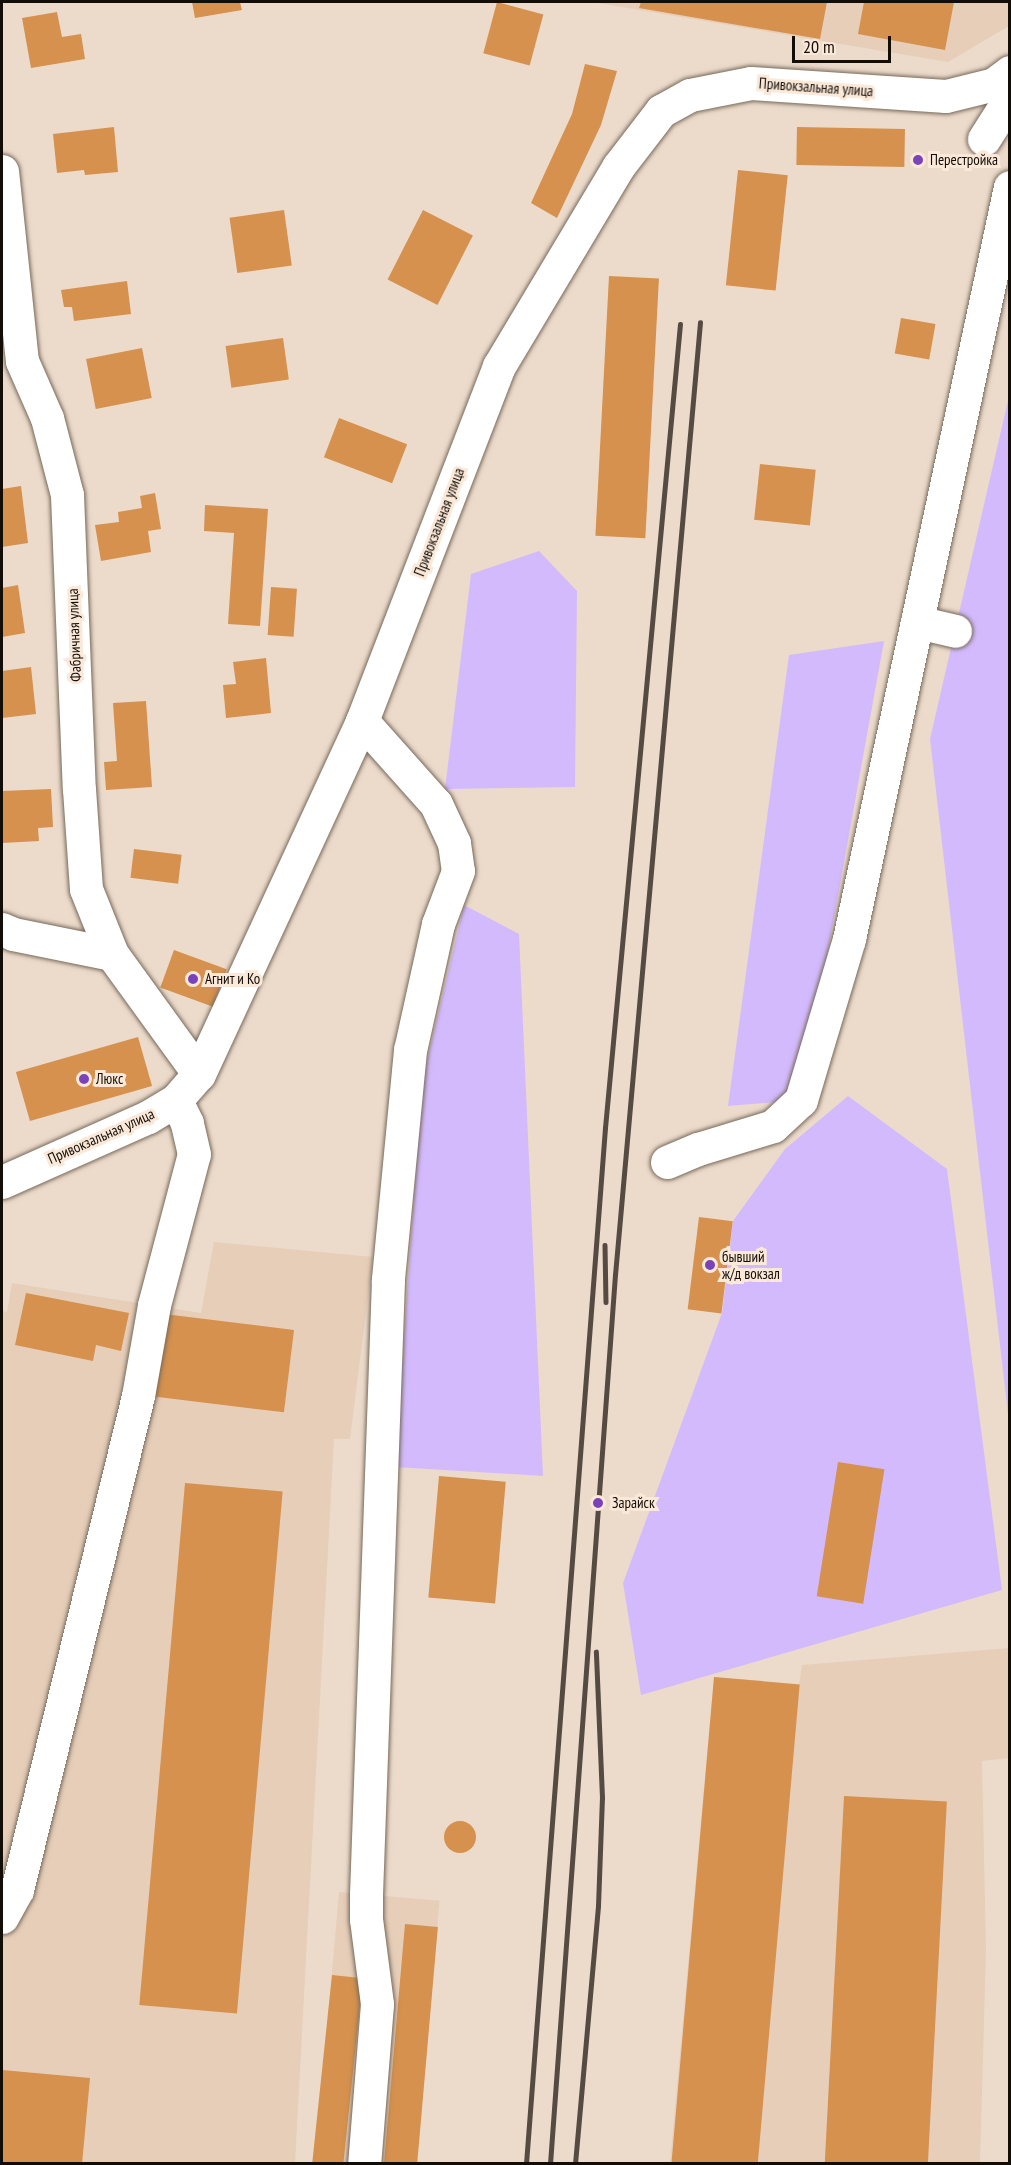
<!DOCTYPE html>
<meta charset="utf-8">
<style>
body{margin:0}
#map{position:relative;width:1011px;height:2165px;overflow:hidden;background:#ecdbcb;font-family:"PT Sans Narrow",sans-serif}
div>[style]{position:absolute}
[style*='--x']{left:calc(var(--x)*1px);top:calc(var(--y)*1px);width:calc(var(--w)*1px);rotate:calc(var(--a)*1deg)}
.built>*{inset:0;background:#e6ceb9;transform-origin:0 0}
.green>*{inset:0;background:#d3bafd}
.building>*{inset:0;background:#d5914d;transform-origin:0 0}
.round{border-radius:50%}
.roads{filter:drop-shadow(0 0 2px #78695b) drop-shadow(0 0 2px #78695b)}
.minor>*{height:33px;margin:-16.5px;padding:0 16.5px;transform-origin:16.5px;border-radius:16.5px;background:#fff}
.rail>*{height:4.5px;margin:-2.25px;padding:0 2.25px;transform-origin:2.25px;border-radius:2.25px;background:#554b43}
.dots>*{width:16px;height:16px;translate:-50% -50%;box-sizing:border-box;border:3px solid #fae8d8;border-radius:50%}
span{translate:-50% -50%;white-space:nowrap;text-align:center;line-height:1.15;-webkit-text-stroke:6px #fae8d8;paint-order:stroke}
.street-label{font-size:15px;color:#130d08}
.poi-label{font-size:15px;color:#130d08}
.left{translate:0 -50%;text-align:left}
.frame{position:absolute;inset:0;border:3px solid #130d08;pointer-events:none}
.scale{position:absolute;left:792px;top:36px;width:99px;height:27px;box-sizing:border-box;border:3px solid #130d08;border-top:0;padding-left:8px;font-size:18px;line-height:21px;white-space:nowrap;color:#130d08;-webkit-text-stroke:4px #fae8d8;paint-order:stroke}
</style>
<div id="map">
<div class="built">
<i style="clip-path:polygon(598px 3px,1009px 2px,1009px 26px,948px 62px)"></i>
<i style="clip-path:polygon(214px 1242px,373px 1257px,350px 1439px,334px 1439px,295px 2163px,2px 2163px,2px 1311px,7px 1312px,12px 1283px,201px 1313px)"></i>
<i style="clip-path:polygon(1009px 1648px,1009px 1758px,982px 1761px,986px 1950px,980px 2163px,670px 2164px,714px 1677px,799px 1684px,802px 1665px)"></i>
<i style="left:339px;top:1892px;width:101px;height:273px;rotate:5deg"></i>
</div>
<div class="green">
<i style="clip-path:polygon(1009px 396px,1009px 1423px,930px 739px)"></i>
<i style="clip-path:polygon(539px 551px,577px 591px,575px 787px,445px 789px,471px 574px)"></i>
<i style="clip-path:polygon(884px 641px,801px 1100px,728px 1106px,789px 655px)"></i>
<i style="clip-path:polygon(464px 905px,519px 934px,543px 1476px,395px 1467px,422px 1082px)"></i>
<i style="clip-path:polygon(848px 1096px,947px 1169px,1002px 1590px,641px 1695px,623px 1583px,722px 1313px,733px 1221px,785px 1149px)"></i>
</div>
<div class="building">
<i style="clip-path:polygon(192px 2px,240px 2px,242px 10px,195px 18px)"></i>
<i style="left:497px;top:2px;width:48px;height:53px;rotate:15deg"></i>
<i style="clip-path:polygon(641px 2px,827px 2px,820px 39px,639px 8px)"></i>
<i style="clip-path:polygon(864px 2px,954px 2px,945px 50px,858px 34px)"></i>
<i style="clip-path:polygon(57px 12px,62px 37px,81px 34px,85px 59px,31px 68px,22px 18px)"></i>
<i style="clip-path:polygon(585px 64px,617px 71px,601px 125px,557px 218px,531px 203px,572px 114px)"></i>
<i style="clip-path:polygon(114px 127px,118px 172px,85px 175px,84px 170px,57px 173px,53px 134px)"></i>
<i style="left:797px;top:127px;width:108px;height:38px;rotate:1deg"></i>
<i style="left:738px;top:170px;width:50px;height:116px;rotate:6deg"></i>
<i style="left:284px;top:210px;width:56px;height:55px;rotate:82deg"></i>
<i style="left:423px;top:210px;width:56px;height:78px;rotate:27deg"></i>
<i style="left:609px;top:276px;width:50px;height:260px;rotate:3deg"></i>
<i style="clip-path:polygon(127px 281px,131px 314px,74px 321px,72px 307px,64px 307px,61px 290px)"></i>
<i style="left:901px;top:318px;width:35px;height:36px;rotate:10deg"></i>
<i style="left:283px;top:338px;width:42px;height:58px;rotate:82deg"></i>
<i style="left:142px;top:348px;width:51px;height:57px;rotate:79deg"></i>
<i style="left:339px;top:418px;width:73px;height:42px;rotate:21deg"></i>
<i style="left:760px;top:464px;width:56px;height:56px;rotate:6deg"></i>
<i style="clip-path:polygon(21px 486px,28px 543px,2px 547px,2px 489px)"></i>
<i style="clip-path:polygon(155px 493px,161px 529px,148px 531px,151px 552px,101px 561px,95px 525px,119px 522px,118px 512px,142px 508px,140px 496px)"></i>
<i style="clip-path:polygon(205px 505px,268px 509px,260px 626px,228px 624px,234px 533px,204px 531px)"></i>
<i style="clip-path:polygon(18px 585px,25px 633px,2px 637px,2px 588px)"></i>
<i style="left:271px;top:587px;width:26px;height:48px;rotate:4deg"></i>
<i style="clip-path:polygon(266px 658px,271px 713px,226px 718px,223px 685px,236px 684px,233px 662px)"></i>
<i style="clip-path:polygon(31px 667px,36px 714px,2px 718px,2px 671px)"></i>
<i style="clip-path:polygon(146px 701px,152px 787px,106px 790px,104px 762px,117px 761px,113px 703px)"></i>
<i style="clip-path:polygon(51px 789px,53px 827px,38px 828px,39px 841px,2px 843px,2px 791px)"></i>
<i style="left:134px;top:849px;width:48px;height:29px;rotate:7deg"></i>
<i style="left:174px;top:950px;width:56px;height:40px;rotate:20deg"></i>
<i style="left:138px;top:1037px;width:51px;height:127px;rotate:74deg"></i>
<i style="left:699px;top:1217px;width:34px;height:93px;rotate:7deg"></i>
<i style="clip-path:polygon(26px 1293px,129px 1313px,121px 1351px,96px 1345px,93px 1361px,15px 1345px)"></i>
<i style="left:164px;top:1314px;width:131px;height:83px;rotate:7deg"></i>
<i style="left:838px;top:1462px;width:47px;height:136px;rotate:9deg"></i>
<i style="left:439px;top:1476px;width:67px;height:122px;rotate:5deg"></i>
<i style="left:185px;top:1483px;width:98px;height:524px;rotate:5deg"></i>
<i style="left:714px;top:1677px;width:86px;height:489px;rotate:5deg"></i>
<i style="left:844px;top:1796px;width:103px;height:368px;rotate:3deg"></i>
<i class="round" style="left:444px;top:1821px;width:32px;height:32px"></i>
<i style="left:405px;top:1924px;width:33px;height:241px;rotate:5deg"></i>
<i style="left:332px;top:1975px;width:31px;height:190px;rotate:6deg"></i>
<i style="clip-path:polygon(2px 2070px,90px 2078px,82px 2164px,2px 2164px)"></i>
</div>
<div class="roads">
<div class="minor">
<i style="--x:984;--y:139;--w:49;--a:-57.6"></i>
<i style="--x:2;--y:171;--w:191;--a:84"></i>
<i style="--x:22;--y:361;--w:62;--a:66.3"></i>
<i style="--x:47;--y:418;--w:80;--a:75.4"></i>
<i style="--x:67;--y:495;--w:294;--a:87.7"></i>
<i style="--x:79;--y:789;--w:100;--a:86"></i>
<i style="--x:86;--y:889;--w:70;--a:68.2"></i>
<i style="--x:112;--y:954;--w:148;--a:54.1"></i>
<i style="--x:917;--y:622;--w:39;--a:13"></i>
<i style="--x:362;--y:721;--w:111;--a:48.3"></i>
<i style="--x:436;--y:804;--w:43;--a:65.2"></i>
<i style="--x:454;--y:843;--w:28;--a:82"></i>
<i style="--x:458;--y:871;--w:57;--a:110.7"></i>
<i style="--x:438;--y:924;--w:129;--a:102.5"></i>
<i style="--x:410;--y:1050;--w:231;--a:95.5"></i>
<i style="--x:388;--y:1280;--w:614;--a:92.05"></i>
<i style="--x:366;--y:1894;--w:25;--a:90"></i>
<i style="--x:366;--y:1919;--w:86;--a:82.6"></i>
<i style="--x:377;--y:2004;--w:161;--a:94.6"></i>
<i style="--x:2;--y:929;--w:12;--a:24"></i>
<i style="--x:13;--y:934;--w:101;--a:11.4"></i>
<i style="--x:667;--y:1162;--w:34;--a:-23"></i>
<i style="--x:698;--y:1149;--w:78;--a:-17"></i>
<i style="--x:773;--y:1126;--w:38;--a:-43"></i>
<i style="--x:801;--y:1100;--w:168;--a:-73.4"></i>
<i style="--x:849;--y:939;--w:769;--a:-77.92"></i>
<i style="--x:2;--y:1182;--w:160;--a:-24"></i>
<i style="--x:148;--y:1117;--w:33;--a:-31"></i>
<i style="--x:176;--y:1100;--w:35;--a:-49"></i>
<i style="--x:199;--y:1074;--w:389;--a:-65.2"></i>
<i style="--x:362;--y:721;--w:381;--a:-68.9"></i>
<i style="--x:499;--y:366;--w:232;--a:-59.1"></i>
<i style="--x:618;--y:167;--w:71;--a:-52.5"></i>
<i style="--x:661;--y:111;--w:33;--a:-29"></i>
<i style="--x:690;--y:95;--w:62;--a:-11.1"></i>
<i style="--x:751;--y:83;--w:195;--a:3.8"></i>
<i style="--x:946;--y:96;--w:49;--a:-14"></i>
<i style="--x:994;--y:84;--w:20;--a:-37"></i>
<i style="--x:2;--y:1917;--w:31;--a:-61"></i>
<i style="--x:17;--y:1890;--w:509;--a:-76.24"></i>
<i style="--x:138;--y:1396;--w:92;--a:-80"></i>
<i style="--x:154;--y:1305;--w:156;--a:-75.2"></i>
<i style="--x:194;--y:1154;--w:32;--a:-103"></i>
<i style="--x:187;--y:1123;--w:25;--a:-116"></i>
</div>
</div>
<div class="rail">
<i style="--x:605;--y:1245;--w:57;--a:89"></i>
<i style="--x:526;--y:2164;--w:1039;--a:-85.64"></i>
<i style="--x:605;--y:1128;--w:807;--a:-84.67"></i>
<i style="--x:550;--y:2164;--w:891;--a:-85.82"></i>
<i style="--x:615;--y:1275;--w:956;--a:-84.9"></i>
<i style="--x:575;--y:2164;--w:259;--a:-84.9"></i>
<i style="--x:598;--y:1906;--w:108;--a:-87.9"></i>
<i style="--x:602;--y:1798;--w:146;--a:-92.4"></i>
</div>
<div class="dots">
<i style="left:918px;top:160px;background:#7a43ba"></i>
<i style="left:193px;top:979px;background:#7a43ba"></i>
<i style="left:84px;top:1079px;background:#7a43ba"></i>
<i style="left:710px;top:1265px;background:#7a43ba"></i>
<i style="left:598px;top:1503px;background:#7a43ba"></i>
</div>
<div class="street-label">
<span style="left:816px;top:87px;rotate:4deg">Привокзальная улица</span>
<span style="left:439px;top:522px;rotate:-69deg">Привокзальная улица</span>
<span style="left:74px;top:635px;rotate:-92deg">Фабричная улица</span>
<span style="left:101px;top:1136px;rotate:-24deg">Привокзальная улица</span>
</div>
<div class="poi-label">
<span class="left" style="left:930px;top:160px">Перестройка</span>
<span class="left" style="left:205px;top:979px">Агнит и Ко</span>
<span class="left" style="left:96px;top:1079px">Люкс</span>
<span class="left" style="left:722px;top:1265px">бывший<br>ж/д вокзал</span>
<span class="left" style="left:612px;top:1503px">Зарайск</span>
</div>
<div class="frame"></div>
<div class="scale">20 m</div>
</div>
